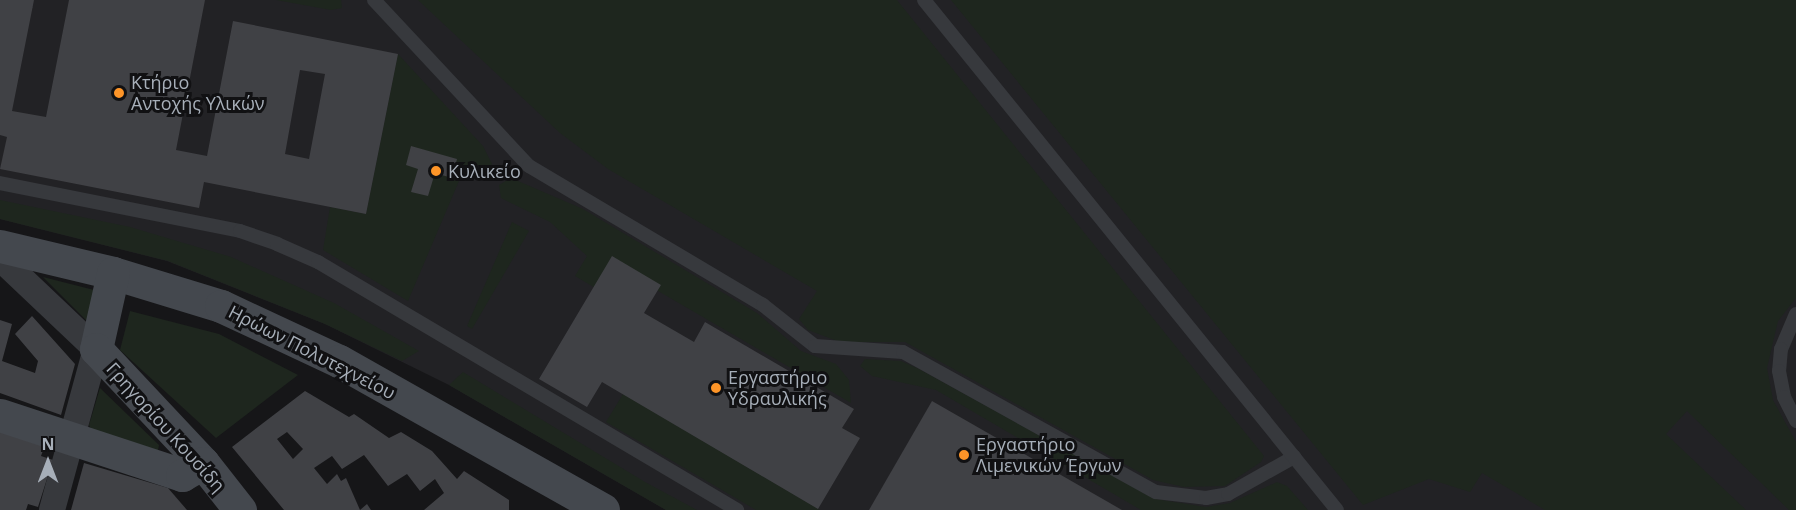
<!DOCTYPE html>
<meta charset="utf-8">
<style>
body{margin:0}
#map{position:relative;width:1796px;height:510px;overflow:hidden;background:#161618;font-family:"Open Sans",sans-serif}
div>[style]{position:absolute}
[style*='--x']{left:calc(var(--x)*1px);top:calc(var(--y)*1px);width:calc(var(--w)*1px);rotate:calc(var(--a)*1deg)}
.built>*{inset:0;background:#222225}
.green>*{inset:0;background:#1e261e}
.building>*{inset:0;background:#404145}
.lane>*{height:14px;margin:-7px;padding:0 7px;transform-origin:7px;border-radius:7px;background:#37393d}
.street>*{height:26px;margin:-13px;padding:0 13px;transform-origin:13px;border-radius:13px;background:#37393d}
.secondary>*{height:33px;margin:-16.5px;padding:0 16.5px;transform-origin:16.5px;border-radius:16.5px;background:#44484e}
.dots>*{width:16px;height:16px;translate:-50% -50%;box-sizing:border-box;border:3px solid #111113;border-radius:50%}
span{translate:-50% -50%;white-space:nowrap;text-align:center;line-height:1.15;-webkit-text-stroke:6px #111113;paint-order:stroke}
.poi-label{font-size:18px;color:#a7afb9}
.left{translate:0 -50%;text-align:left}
.street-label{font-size:18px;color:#a7afb9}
.north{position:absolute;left:18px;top:432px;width:60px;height:60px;-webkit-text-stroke:4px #111113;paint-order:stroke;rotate:0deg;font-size:16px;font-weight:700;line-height:24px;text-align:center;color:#a7afb9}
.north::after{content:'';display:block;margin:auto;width:21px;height:27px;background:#a7afb9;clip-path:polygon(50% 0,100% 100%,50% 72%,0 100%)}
</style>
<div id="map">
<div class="built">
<i style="clip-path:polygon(0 0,1796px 0,1796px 510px,666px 510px,449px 385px,325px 324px,167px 261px,0 219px)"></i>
</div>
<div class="green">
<i style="clip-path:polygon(276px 0,341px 0,342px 8px,331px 10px)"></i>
<i style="clip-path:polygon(418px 0,897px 0,1264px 456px,1261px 462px,1225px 486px,1184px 487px,1153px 480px,905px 342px,840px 342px,808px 330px,799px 319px,817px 291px,608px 169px,560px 133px)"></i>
<i style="clip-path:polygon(951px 0,1796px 0,1796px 298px,1778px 321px,1767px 368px,1773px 400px,1796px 442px,1796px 510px,1789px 510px,1687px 411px,1666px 434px,1746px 510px,1545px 510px,1482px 473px,1470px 492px,1429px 479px,1363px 505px)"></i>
<i style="clip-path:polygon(398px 54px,483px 146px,492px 164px,487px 172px,478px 165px,459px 181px,408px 301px,323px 250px,330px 207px,366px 214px)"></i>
<i style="clip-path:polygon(511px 178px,583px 209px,757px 313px,801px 351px,836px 364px,849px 380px,851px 403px,634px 277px,614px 299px,575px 276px,587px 256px,550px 222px,501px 198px,499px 185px)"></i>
<i style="clip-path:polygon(0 200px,130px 227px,231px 257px,334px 303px,419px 351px,402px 361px,325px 324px,168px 261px,0 219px)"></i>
<i style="clip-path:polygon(512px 222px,529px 231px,472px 329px,467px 326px)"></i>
<i style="clip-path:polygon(43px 277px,98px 291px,89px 323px)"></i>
<i style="clip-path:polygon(130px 311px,219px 334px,298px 375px,216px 438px,120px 350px)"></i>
<i style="clip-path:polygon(865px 359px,901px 361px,919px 369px,1155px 499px,1206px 507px,1230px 503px,1277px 482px,1287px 486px,1308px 510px,1141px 510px,936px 390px,872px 376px,860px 366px)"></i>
<i style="clip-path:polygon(463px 372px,645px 482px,697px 510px,666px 510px,449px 385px)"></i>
<i style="clip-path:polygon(100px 388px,159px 445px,157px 456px,94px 435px,89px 425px)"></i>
<i style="clip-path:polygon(623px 394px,820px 510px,756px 510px,606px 422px)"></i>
</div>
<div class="building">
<i style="clip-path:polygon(evenodd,0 0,34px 0,12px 111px,46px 117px,69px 0,205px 0,176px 150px,207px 156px,233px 21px,398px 54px,366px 214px,204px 182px,199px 208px,0 169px,7px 137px,0 135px,0 0,300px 70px,325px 74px,309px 159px,285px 154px,300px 70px)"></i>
<i style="clip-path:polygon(411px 146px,457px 159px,452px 178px,435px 173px,428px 196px,411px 192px,418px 169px,406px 165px)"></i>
<i style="clip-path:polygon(612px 256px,661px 285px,644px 313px,694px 342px,705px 322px,854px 409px,842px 428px,860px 438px,818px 509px,602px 382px,587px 407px,539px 379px)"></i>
<i style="clip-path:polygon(32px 316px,75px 364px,61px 415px,0 393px,0 320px,12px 324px,2px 361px,35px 373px,38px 361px,15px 334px)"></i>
<i style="clip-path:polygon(evenodd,305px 391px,349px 417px,354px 414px,389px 438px,401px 432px,432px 451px,457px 479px,464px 471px,509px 500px,509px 510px,424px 510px,444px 493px,435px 479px,420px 491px,407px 474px,388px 486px,364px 455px,342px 469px,332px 456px,314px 468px,327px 484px,337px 474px,341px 481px,346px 478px,360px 510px,367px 504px,371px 510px,284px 510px,232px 447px,305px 391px,287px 432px,303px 449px,293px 459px,277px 439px,287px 432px)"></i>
<i style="clip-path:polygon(932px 401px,1122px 510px,869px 510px)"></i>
<i style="clip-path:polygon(0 431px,45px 445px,41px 456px,53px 460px,38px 507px,28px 504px,26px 510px,0 510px)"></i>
<i style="clip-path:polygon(84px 463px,168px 488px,187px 510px,71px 510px)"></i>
</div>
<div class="lane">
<i style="--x:374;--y:0;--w:227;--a:47"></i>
<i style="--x:529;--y:166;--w:272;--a:30.7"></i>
<i style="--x:763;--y:305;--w:66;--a:38.3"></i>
<i style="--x:815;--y:346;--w:88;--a:3.9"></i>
<i style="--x:903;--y:352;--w:289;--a:29"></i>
<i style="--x:1156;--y:492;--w:50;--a:6.8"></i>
<i style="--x:1206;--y:498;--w:22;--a:-10"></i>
<i style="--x:1228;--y:494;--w:76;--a:-29.3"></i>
<i style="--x:924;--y:0;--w:656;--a:51"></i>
<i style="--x:0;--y:183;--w:245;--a:11.3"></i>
<i style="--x:240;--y:231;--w:39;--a:19"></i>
<i style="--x:277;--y:244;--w:45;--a:23.7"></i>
<i style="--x:318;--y:262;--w:487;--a:30.6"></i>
<i style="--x:1796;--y:314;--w:38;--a:113"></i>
<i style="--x:1781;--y:349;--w:22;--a:95"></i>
<i style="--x:1779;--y:371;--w:26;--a:79"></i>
<i style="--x:1784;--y:397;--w:27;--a:63"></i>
</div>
<div class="street">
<i style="--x:0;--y:258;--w:132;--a:43.5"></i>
<i style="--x:96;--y:349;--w:167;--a:105.3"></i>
</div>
<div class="secondary">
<i style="--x:0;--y:246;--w:116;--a:13.4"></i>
<i style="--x:113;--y:273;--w:113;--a:17"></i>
<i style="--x:221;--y:306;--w:130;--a:25"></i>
<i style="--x:339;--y:361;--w:303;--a:29.4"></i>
<i style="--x:113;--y:273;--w:78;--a:102.6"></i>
<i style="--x:96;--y:349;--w:156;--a:46.8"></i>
<i style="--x:203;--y:463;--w:60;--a:51.8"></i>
<i style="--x:0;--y:415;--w:192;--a:18.2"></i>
<i style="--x:182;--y:475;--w:24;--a:-30"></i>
</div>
<div class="dots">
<i style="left:119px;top:93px;background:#fe9528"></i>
<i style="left:436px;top:171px;background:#fe9528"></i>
<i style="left:716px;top:388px;background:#fe9528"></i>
<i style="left:964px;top:455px;background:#fe9528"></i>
</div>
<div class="poi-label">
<span class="left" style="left:131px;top:93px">Κτήριο<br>Αντοχής Υλικών</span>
<span class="left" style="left:448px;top:171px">Κυλικείο</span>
<span class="left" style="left:728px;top:388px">Εργαστήριο<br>Υδραυλικής</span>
<span class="left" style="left:976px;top:455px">Εργαστήριο<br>Λιμενικών Έργων</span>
</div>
<div class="street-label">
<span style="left:312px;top:352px;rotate:27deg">Ηρώων Πολυτεχνείου</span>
<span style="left:166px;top:427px;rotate:48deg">Γρηγορίου Κουσίδη</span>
</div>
<div class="north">N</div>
</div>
